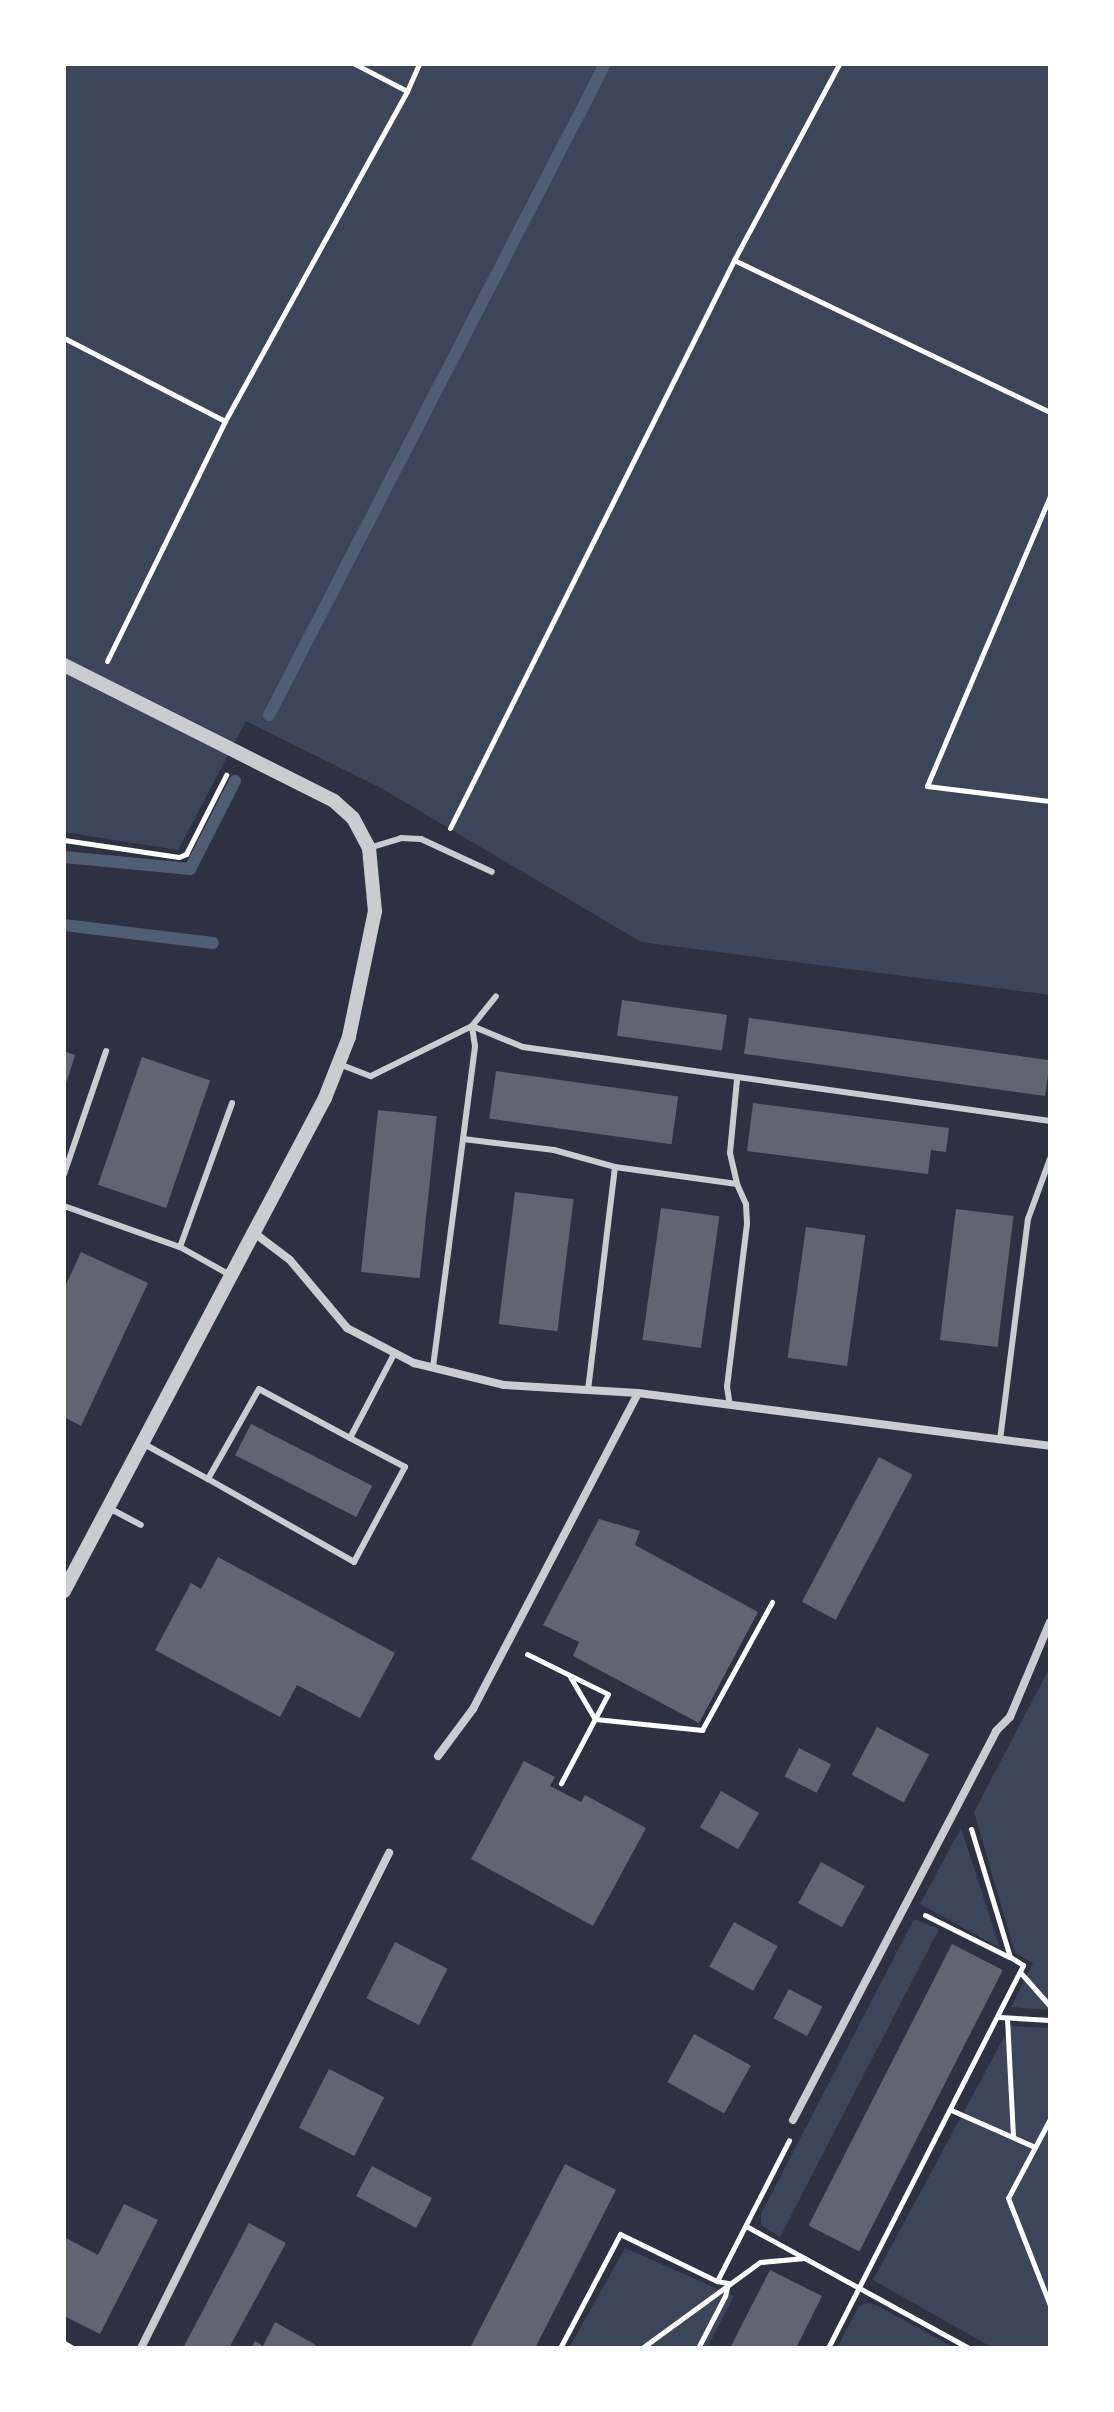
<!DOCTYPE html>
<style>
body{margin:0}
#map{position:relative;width:1114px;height:2412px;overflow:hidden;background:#2d3142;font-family:"Noto Sans",sans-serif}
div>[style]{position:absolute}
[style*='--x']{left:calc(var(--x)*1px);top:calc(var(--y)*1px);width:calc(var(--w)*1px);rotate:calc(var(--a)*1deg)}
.green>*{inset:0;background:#3c4559}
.stream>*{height:12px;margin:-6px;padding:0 6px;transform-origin:6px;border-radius:6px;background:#4f5d75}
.building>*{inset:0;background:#626471;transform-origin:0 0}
.path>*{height:5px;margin:-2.5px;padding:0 2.5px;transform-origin:2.5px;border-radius:2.5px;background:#fff}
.service>*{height:6px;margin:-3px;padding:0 3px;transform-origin:3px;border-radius:3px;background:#caccd0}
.minor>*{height:8px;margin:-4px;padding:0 4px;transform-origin:4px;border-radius:4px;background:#caccd0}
.tertiary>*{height:14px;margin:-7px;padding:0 7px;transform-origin:7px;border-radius:7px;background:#caccd0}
span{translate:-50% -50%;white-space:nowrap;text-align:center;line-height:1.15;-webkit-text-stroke:6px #fff;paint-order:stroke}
.frame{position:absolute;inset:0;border:66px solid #fff;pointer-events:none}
</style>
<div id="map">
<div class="green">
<i style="clip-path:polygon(64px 64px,1050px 64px,1050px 995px,641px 942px,381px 788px,246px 721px,178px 850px,64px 832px)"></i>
<i style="clip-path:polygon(1050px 1667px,1050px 2010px,1011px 2007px,1033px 1963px,1015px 1953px,974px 1812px)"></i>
<i style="clip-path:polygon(961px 1828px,1000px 1948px,920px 1904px)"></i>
<i style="clip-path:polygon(914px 1919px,939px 1929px,780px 2237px,761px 2225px,761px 2214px)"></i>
<i style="clip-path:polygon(1010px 2026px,1050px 2028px,1050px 2348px,993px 2348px,873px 2280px)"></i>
<i style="clip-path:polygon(625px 2248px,734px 2296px,707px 2348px,569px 2348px)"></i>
<i style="clip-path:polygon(867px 2303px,876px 2305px,955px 2348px,837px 2348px,859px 2306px)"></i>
</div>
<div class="stream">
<i style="--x:269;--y:715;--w:733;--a:-62.7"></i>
<i style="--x:64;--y:857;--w:127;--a:5.4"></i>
<i style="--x:190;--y:869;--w:99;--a:-62.9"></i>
<i style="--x:64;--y:925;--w:150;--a:6.9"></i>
</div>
<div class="building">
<i style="left:622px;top:1000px;width:106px;height:36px;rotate:8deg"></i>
<i style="left:749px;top:1018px;width:304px;height:36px;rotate:8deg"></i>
<i style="clip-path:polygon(64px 1051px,75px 1055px,65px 1087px,64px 1087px)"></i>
<i style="left:142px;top:1057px;width:72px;height:135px;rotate:19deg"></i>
<i style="left:496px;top:1071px;width:184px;height:48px;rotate:8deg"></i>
<i style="clip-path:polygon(753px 1103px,949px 1128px,946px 1152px,931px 1150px,928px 1174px,747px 1151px)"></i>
<i style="left:378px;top:1110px;width:59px;height:163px;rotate:6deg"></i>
<i style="left:515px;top:1192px;width:59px;height:133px;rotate:7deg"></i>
<i style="left:661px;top:1208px;width:59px;height:133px;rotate:8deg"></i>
<i style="left:956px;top:1209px;width:58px;height:132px;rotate:7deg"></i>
<i style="left:806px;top:1227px;width:60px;height:132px;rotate:8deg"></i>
<i style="clip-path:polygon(81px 1252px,148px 1283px,81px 1426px,64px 1417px,64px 1289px)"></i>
<i style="left:251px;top:1424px;width:136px;height:35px;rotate:27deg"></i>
<i style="left:879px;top:1457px;width:38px;height:164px;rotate:28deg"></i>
<i style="clip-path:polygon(599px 1519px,640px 1531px,635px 1545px,758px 1612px,699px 1723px,573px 1656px,579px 1642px,543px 1625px)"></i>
<i style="clip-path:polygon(218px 1557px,395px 1653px,360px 1718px,297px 1685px,280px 1717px,155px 1650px,191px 1583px,201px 1589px)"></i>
<i style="left:877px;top:1727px;width:59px;height:54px;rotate:28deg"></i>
<i style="left:799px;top:1748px;width:36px;height:32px;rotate:27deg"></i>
<i style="clip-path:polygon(524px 1761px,555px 1777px,550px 1786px,581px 1802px,585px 1795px,646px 1828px,593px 1926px,471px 1859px)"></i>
<i style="left:721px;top:1791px;width:44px;height:42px;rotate:30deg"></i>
<i style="left:821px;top:1862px;width:50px;height:47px;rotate:29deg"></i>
<i style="left:734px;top:1922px;width:50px;height:51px;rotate:29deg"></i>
<i style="left:395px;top:1942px;width:59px;height:63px;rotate:27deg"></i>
<i style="left:952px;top:1944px;width:57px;height:316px;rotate:27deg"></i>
<i style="left:789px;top:1989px;width:38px;height:33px;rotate:28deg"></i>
<i style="left:694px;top:2034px;width:65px;height:55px;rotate:29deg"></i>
<i style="left:329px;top:2069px;width:62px;height:66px;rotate:27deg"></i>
<i style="clip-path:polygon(565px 2164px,616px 2190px,535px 2348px,470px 2348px)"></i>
<i style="left:372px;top:2166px;width:68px;height:34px;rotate:28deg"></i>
<i style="clip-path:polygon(124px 2204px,158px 2220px,100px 2334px,64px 2316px,64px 2237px,98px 2255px)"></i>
<i style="clip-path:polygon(249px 2223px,286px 2243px,229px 2348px,183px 2348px)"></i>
<i style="clip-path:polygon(770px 2270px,822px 2296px,796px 2348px,730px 2348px)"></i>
<i style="clip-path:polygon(275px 2322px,321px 2348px,251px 2348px,255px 2341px,263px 2346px)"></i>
</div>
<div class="path">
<i style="--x:407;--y:91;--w:30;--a:-66"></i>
<i style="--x:734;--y:260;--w:222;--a:-61.8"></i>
<i style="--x:64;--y:338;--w:181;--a:27.3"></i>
<i style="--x:225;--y:421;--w:377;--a:-61.1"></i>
<i style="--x:407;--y:91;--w:59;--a:-152.6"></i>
<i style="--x:1050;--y:496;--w:315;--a:113"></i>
<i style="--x:927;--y:786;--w:124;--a:7"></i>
<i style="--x:107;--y:661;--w:267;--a:-63.8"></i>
<i style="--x:450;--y:828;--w:635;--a:-63.43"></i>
<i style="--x:734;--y:260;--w:351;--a:25.7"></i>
<i style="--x:64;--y:840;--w:116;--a:8.4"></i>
<i style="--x:179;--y:857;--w:8;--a:-23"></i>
<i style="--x:186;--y:854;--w:89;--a:-63.1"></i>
<i style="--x:527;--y:1654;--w:90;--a:26.3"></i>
<i style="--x:608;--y:1694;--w:101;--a:117.8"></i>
<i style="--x:569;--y:1675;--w:51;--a:59.4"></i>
<i style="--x:595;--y:1719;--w:108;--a:5.9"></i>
<i style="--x:702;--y:1730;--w:146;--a:-61.3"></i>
<i style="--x:925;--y:1915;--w:94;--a:26.6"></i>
<i style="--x:1020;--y:1972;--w:45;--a:48.6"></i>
<i style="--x:999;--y:2017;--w:51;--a:3.4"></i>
<i style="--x:1007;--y:2018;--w:119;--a:87.1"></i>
<i style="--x:951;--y:2110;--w:92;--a:23.8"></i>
<i style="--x:1050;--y:2119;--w:89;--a:118"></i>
<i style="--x:1008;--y:2198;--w:115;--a:68.6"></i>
<i style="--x:746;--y:2226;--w:254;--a:28.7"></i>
<i style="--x:64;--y:2343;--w:10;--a:29"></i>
<i style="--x:560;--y:2348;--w:129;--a:-62.2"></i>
<i style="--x:620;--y:2234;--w:108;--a:25.9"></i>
<i style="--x:717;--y:2281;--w:158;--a:-62.9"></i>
<i style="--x:642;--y:2348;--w:146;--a:-36.1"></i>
<i style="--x:760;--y:2262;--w:45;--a:-5.1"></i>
<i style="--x:698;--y:2348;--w:59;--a:-62.6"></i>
<i style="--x:725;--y:2296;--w:13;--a:-77"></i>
<i style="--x:728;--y:2283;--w:11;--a:-170"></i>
<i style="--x:828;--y:2348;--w:430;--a:-63"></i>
<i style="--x:1023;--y:1965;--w:15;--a:-148"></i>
<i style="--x:1010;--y:1957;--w:134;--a:-106.9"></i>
</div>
<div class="service">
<i style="--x:369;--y:848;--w:34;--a:-17"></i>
<i style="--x:401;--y:838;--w:20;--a:3"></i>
<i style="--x:421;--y:839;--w:78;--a:24.9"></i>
<i style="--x:339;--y:1064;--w:34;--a:21"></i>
<i style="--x:371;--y:1076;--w:113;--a:-26.3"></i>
<i style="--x:472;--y:1026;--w:55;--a:22.4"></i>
<i style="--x:523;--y:1047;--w:532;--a:7.99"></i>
<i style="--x:737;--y:1080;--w:73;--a:95.5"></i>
<i style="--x:730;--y:1153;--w:32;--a:77"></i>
<i style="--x:463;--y:1139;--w:94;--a:-82.6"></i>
<i style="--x:475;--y:1046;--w:20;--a:-99"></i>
<i style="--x:472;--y:1026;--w:38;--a:-51"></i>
<i style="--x:615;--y:1167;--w:123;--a:7.9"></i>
<i style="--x:737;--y:1184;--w:22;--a:66"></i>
<i style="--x:746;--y:1204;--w:20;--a:87"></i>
<i style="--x:747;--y:1224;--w:164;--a:97"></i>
<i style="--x:727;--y:1387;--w:18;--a:81"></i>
<i style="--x:64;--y:1174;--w:130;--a:-71.1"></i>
<i style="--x:64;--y:1206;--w:123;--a:19.5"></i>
<i style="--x:180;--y:1247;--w:57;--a:29.2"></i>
<i style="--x:180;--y:1247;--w:153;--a:-70.1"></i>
<i style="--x:433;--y:1367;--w:230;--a:-82.5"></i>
<i style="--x:463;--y:1139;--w:92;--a:6.9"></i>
<i style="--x:554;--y:1150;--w:63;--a:15.6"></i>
<i style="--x:615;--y:1167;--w:225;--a:96.9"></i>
<i style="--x:1000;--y:1440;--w:223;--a:-82.8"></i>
<i style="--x:1028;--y:1219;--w:64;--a:-69.9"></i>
<i style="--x:144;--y:1444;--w:73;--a:28.7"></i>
<i style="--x:208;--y:1479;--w:103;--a:-60.5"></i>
<i style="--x:259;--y:1389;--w:103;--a:28.3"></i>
<i style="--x:350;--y:1438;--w:93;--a:-62.3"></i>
<i style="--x:208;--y:1479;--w:168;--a:29.6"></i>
<i style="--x:354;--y:1562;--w:108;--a:-61.8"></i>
<i style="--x:405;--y:1467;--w:62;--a:-152.2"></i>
<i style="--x:109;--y:1508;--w:36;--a:28"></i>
</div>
<div class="minor">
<i style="--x:257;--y:1235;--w:41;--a:37.1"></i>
<i style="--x:290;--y:1260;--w:89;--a:50"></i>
<i style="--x:347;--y:1328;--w:76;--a:27.6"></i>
<i style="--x:414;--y:1363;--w:93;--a:13.7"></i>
<i style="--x:504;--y:1385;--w:134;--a:3.4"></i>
<i style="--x:638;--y:1393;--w:415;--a:7.3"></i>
<i style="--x:438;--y:1756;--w:59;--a:-53.3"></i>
<i style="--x:473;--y:1709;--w:356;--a:-62.4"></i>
<i style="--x:793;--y:2120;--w:439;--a:-62.4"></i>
<i style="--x:996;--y:1731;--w:20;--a:-45"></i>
<i style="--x:1010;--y:1717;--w:103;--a:-67.2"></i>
<i style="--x:141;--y:2348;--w:554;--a:-63.39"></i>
</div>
<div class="tertiary">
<i style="--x:64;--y:665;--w:302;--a:26.7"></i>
<i style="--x:334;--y:801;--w:25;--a:42"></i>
<i style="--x:353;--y:818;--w:34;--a:62"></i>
<i style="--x:369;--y:848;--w:63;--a:84.6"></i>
<i style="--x:375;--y:911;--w:129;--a:101.7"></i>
<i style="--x:349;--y:1037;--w:66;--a:111.5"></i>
<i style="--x:325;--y:1098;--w:558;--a:117.9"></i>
</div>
<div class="frame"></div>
</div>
